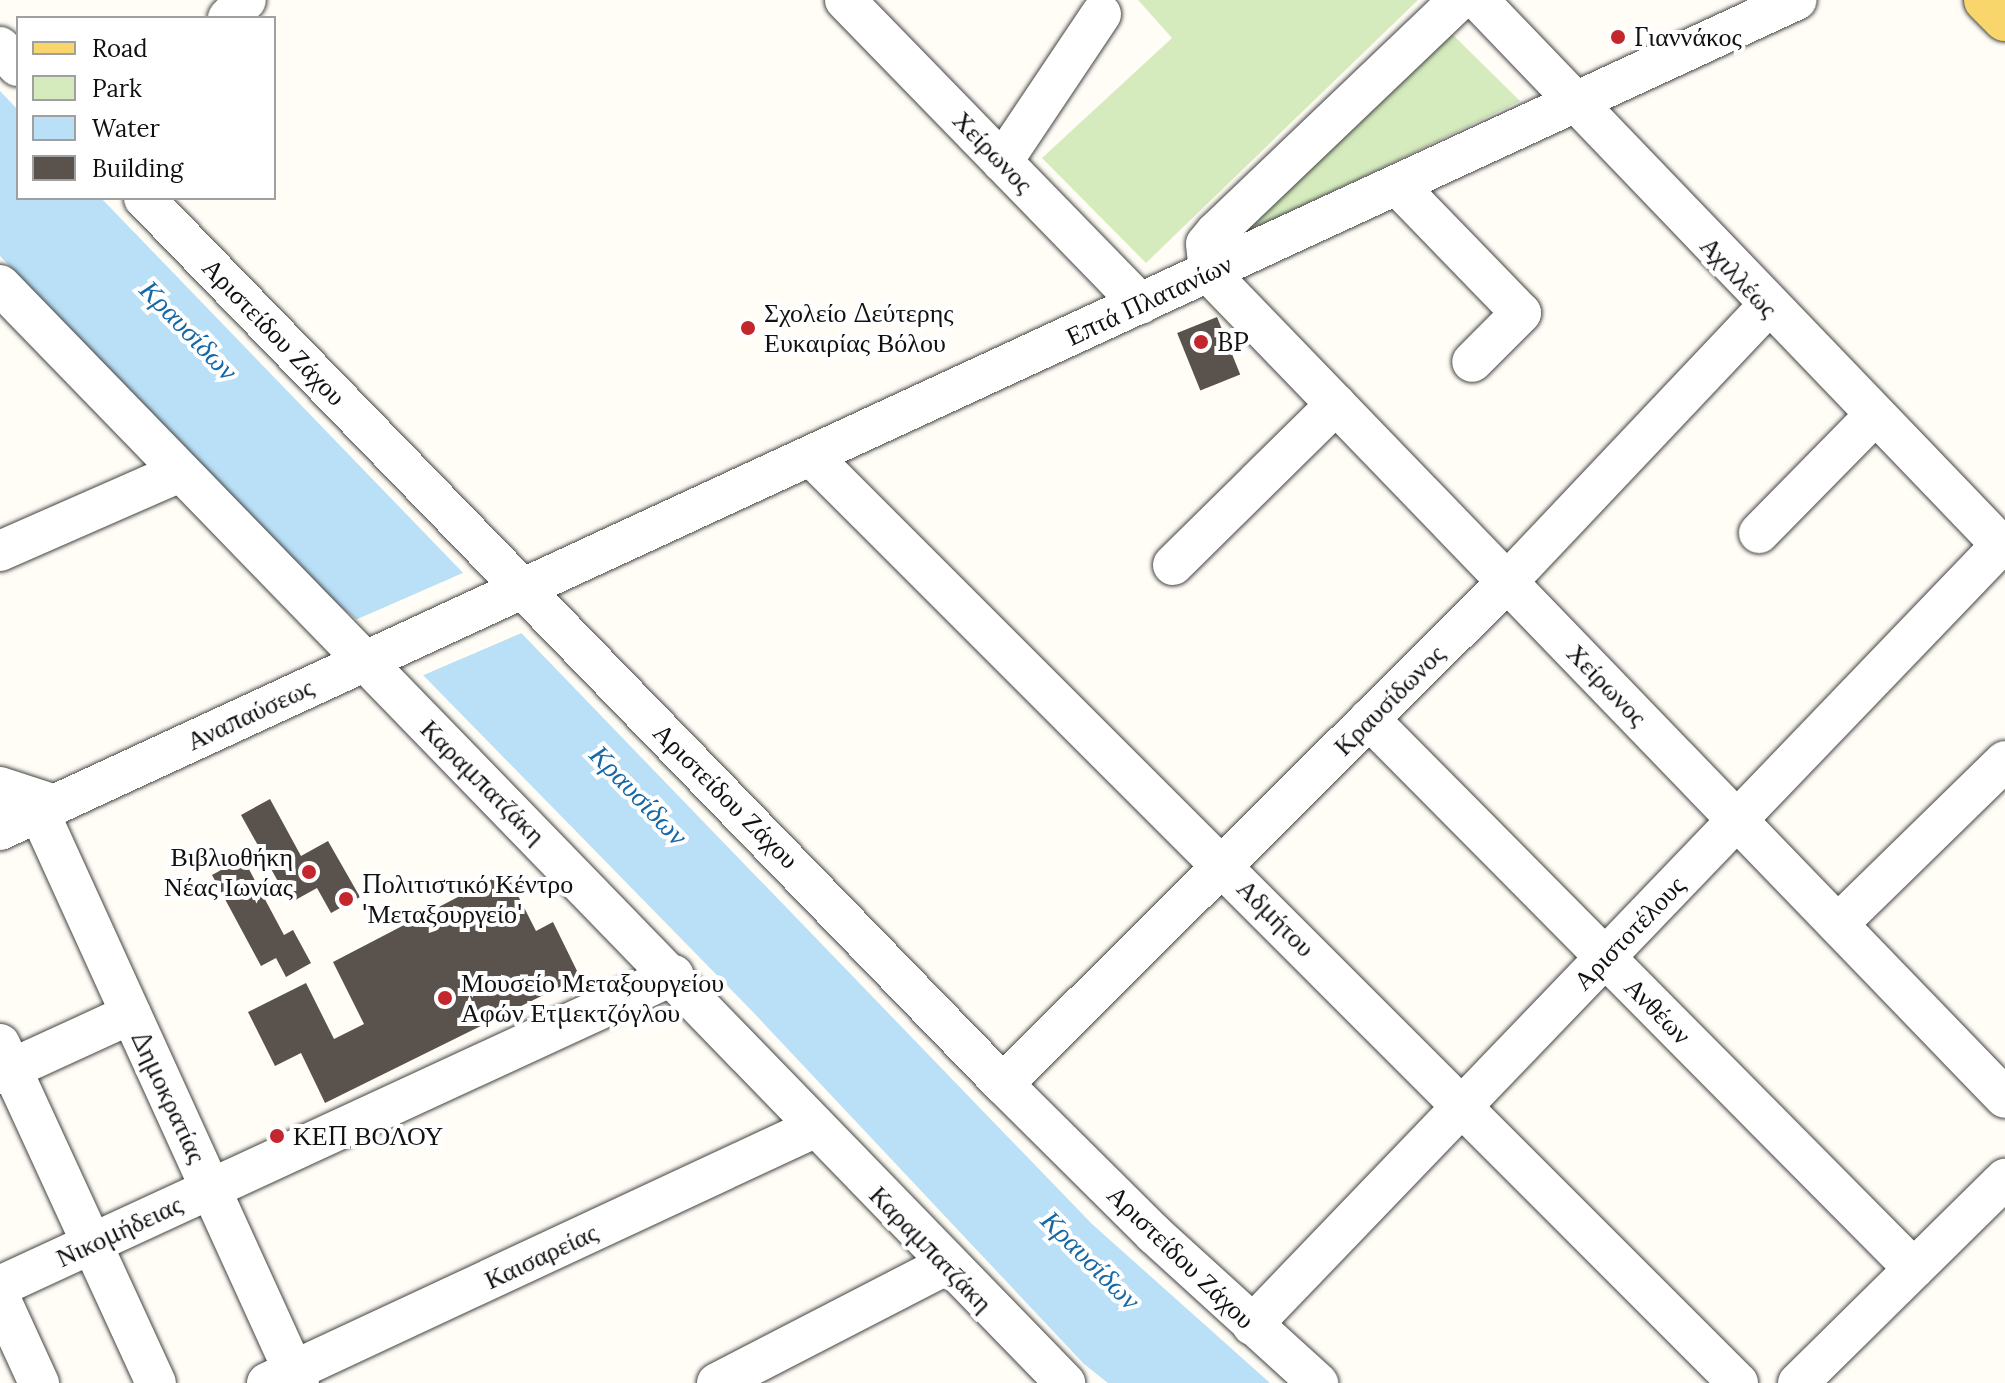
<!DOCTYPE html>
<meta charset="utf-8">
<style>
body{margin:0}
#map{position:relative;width:2005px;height:1383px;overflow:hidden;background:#fffdf5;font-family:Lora,serif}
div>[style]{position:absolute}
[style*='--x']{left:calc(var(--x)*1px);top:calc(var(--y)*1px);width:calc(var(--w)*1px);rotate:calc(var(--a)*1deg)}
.green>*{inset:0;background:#d5ebbd}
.water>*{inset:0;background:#b9e0f7}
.pier>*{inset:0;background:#fffdf5}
.building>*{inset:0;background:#5a524d;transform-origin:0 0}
.roads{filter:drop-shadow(0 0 2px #444) drop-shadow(0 0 2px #444)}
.minor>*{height:40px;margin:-20px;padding:0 20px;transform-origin:20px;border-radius:20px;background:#fff}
.major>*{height:44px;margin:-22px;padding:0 22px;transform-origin:22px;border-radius:22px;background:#f9d66b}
.dots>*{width:22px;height:22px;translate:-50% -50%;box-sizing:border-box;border:4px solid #fff;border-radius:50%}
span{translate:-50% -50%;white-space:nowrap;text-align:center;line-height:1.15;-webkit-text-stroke:8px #fff;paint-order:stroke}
.poi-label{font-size:26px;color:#111}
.left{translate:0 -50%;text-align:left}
.right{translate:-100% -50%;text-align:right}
.street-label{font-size:26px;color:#111}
.water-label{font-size:28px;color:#1768a6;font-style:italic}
.legend{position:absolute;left:16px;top:16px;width:260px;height:184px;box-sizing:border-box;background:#fff;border:2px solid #a0a0a0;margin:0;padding:10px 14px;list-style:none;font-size:24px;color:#111}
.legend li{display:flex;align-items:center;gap:16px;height:40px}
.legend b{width:40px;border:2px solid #a0a0a0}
</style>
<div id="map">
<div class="green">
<i style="clip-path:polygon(1138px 0,1418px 0,1146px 263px,1042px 158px,1172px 38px)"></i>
<i style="clip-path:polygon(1452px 34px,1520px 101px,1259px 227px,1250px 220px)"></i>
</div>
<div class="water">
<i style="clip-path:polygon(0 91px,18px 110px,18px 198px,101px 198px,1092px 1224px,1270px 1383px,1108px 1383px,1084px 1364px,752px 1011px,421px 673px,316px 586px,0 256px)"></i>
</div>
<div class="pier">
<i style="clip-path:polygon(465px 572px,524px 632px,419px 677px,353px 621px)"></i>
</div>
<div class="building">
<i style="left:1217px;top:317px;width:62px;height:43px;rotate:68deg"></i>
<i style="clip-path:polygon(270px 799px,301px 856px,328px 841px,360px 897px,331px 913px,317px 888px,290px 903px,241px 815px)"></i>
<i style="clip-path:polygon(243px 858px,284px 935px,293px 930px,311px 963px,286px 977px,276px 958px,261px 966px,212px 875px)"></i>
<i style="clip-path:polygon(506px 872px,536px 931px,553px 922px,580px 977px,325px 1103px,301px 1053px,275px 1066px,248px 1012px,306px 983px,334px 1039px,364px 1024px,333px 962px)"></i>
</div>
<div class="roads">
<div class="minor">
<i style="--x:845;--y:0;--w:424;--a:45.8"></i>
<i style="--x:1459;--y:0;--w:337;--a:136.3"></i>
<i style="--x:1215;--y:233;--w:14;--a:129"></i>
<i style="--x:1206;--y:244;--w:29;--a:84"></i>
<i style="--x:1209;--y:273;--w:1146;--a:46.02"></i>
<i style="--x:1478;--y:0;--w:761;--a:46.17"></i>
<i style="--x:228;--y:18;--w:25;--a:-45"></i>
<i style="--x:0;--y:47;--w:26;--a:47"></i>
<i style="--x:1002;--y:162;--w:178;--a:-56.2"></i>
<i style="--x:1397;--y:185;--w:178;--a:45.9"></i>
<i style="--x:1521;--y:313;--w:69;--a:135"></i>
<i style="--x:144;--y:198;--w:1234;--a:45.89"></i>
<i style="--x:1003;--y:1084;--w:213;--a:44.8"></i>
<i style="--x:1154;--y:1234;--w:222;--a:42.3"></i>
<i style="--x:0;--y:285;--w:1530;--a:45.87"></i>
<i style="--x:811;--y:456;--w:1311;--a:45"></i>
<i style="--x:1759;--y:533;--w:164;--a:-45.5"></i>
<i style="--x:0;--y:551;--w:197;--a:-23.7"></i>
<i style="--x:1173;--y:565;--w:229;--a:-44.6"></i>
<i style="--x:1369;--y:719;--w:774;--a:45.26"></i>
<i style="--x:0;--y:787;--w:58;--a:18.1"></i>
<i style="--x:39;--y:812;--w:627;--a:65.52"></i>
<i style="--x:0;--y:830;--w:1979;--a:-24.8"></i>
<i style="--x:1838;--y:924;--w:233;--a:-44.3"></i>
<i style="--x:0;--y:1044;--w:373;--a:65.3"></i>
<i style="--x:0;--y:1074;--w:144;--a:-24.6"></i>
<i style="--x:1003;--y:1084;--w:711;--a:-44.89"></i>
<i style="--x:1507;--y:582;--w:378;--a:-46.6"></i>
<i style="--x:0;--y:1286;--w:742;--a:-24.77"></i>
<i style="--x:0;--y:1298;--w:94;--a:65.4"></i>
<i style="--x:1252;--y:1325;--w:1087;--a:-46.16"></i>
<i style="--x:267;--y:1383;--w:604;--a:-24.99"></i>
<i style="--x:717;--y:1383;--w:258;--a:-27.3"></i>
<i style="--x:1798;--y:1383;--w:291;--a:-44.6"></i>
</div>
<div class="major">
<i style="--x:1986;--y:0;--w:27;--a:45"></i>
</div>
</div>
<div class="dots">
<i style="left:1618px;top:37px;background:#c4262e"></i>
<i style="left:748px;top:328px;background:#c4262e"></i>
<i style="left:1201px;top:342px;background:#c4262e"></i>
<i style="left:309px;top:872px;background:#c4262e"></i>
<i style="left:346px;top:899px;background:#c4262e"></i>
<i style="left:445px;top:998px;background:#c4262e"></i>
<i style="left:277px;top:1136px;background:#c4262e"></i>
</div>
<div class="poi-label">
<span class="left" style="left:1634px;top:37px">Γιαννάκος</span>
<span class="left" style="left:764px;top:328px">Σχολείο Δεύτερης<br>Ευκαιρίας Βόλου</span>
<span class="left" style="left:1217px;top:342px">BP</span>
<span class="right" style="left:293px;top:872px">Βιβλιοθήκη<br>Νέας Ιωνίας</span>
<span class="left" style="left:362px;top:899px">Πολιτιστικό Κέντρο<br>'Μεταξουργείο'</span>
<span class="left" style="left:461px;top:998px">Μουσείο Μεταξουργείου<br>Αφών Ετμεκτζόγλου</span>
<span class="left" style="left:293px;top:1136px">ΚΕΠ ΒΟΛΟΥ</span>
</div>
<div class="street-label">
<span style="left:993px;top:152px;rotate:46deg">Χείρωνος</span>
<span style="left:1739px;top:277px;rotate:47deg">Αχιλλέως</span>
<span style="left:1149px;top:300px;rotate:-25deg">Επτά Πλατανίων</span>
<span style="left:274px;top:332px;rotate:46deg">Αριστείδου Ζάχου</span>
<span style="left:1607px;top:685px;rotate:46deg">Χείρωνος</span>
<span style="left:1389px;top:700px;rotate:-45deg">Κραυσίδωνος</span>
<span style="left:250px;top:714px;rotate:-25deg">Αναπαύσεως</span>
<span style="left:483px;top:782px;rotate:45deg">Καραμπατζάκη</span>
<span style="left:726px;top:796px;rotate:45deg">Αριστείδου Ζάχου</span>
<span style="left:1276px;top:918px;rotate:45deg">Αδμήτου</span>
<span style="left:1629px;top:933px;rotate:-46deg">Αριστοτέλους</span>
<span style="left:1658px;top:1011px;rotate:45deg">Ανθέων</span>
<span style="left:169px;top:1097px;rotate:65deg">Δημοκρατίας</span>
<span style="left:119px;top:1231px;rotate:-25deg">Νικομήδειας</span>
<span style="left:931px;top:1249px;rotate:46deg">Καραμπατζάκη</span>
<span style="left:541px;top:1256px;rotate:-25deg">Καισαρείας</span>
<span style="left:1181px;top:1257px;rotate:44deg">Αριστείδου Ζάχου</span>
</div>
<div class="water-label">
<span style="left:189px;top:330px;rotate:46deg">Κραυσίδων</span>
<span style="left:639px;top:795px;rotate:46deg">Κραυσίδων</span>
<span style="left:1091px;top:1260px;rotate:45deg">Κραυσίδων</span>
</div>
<ul class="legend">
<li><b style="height:10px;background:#f9d66b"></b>Road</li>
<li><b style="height:22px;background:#d5ebbd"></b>Park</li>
<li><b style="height:22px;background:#b9e0f7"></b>Water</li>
<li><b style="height:22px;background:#5a524d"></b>Building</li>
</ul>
</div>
